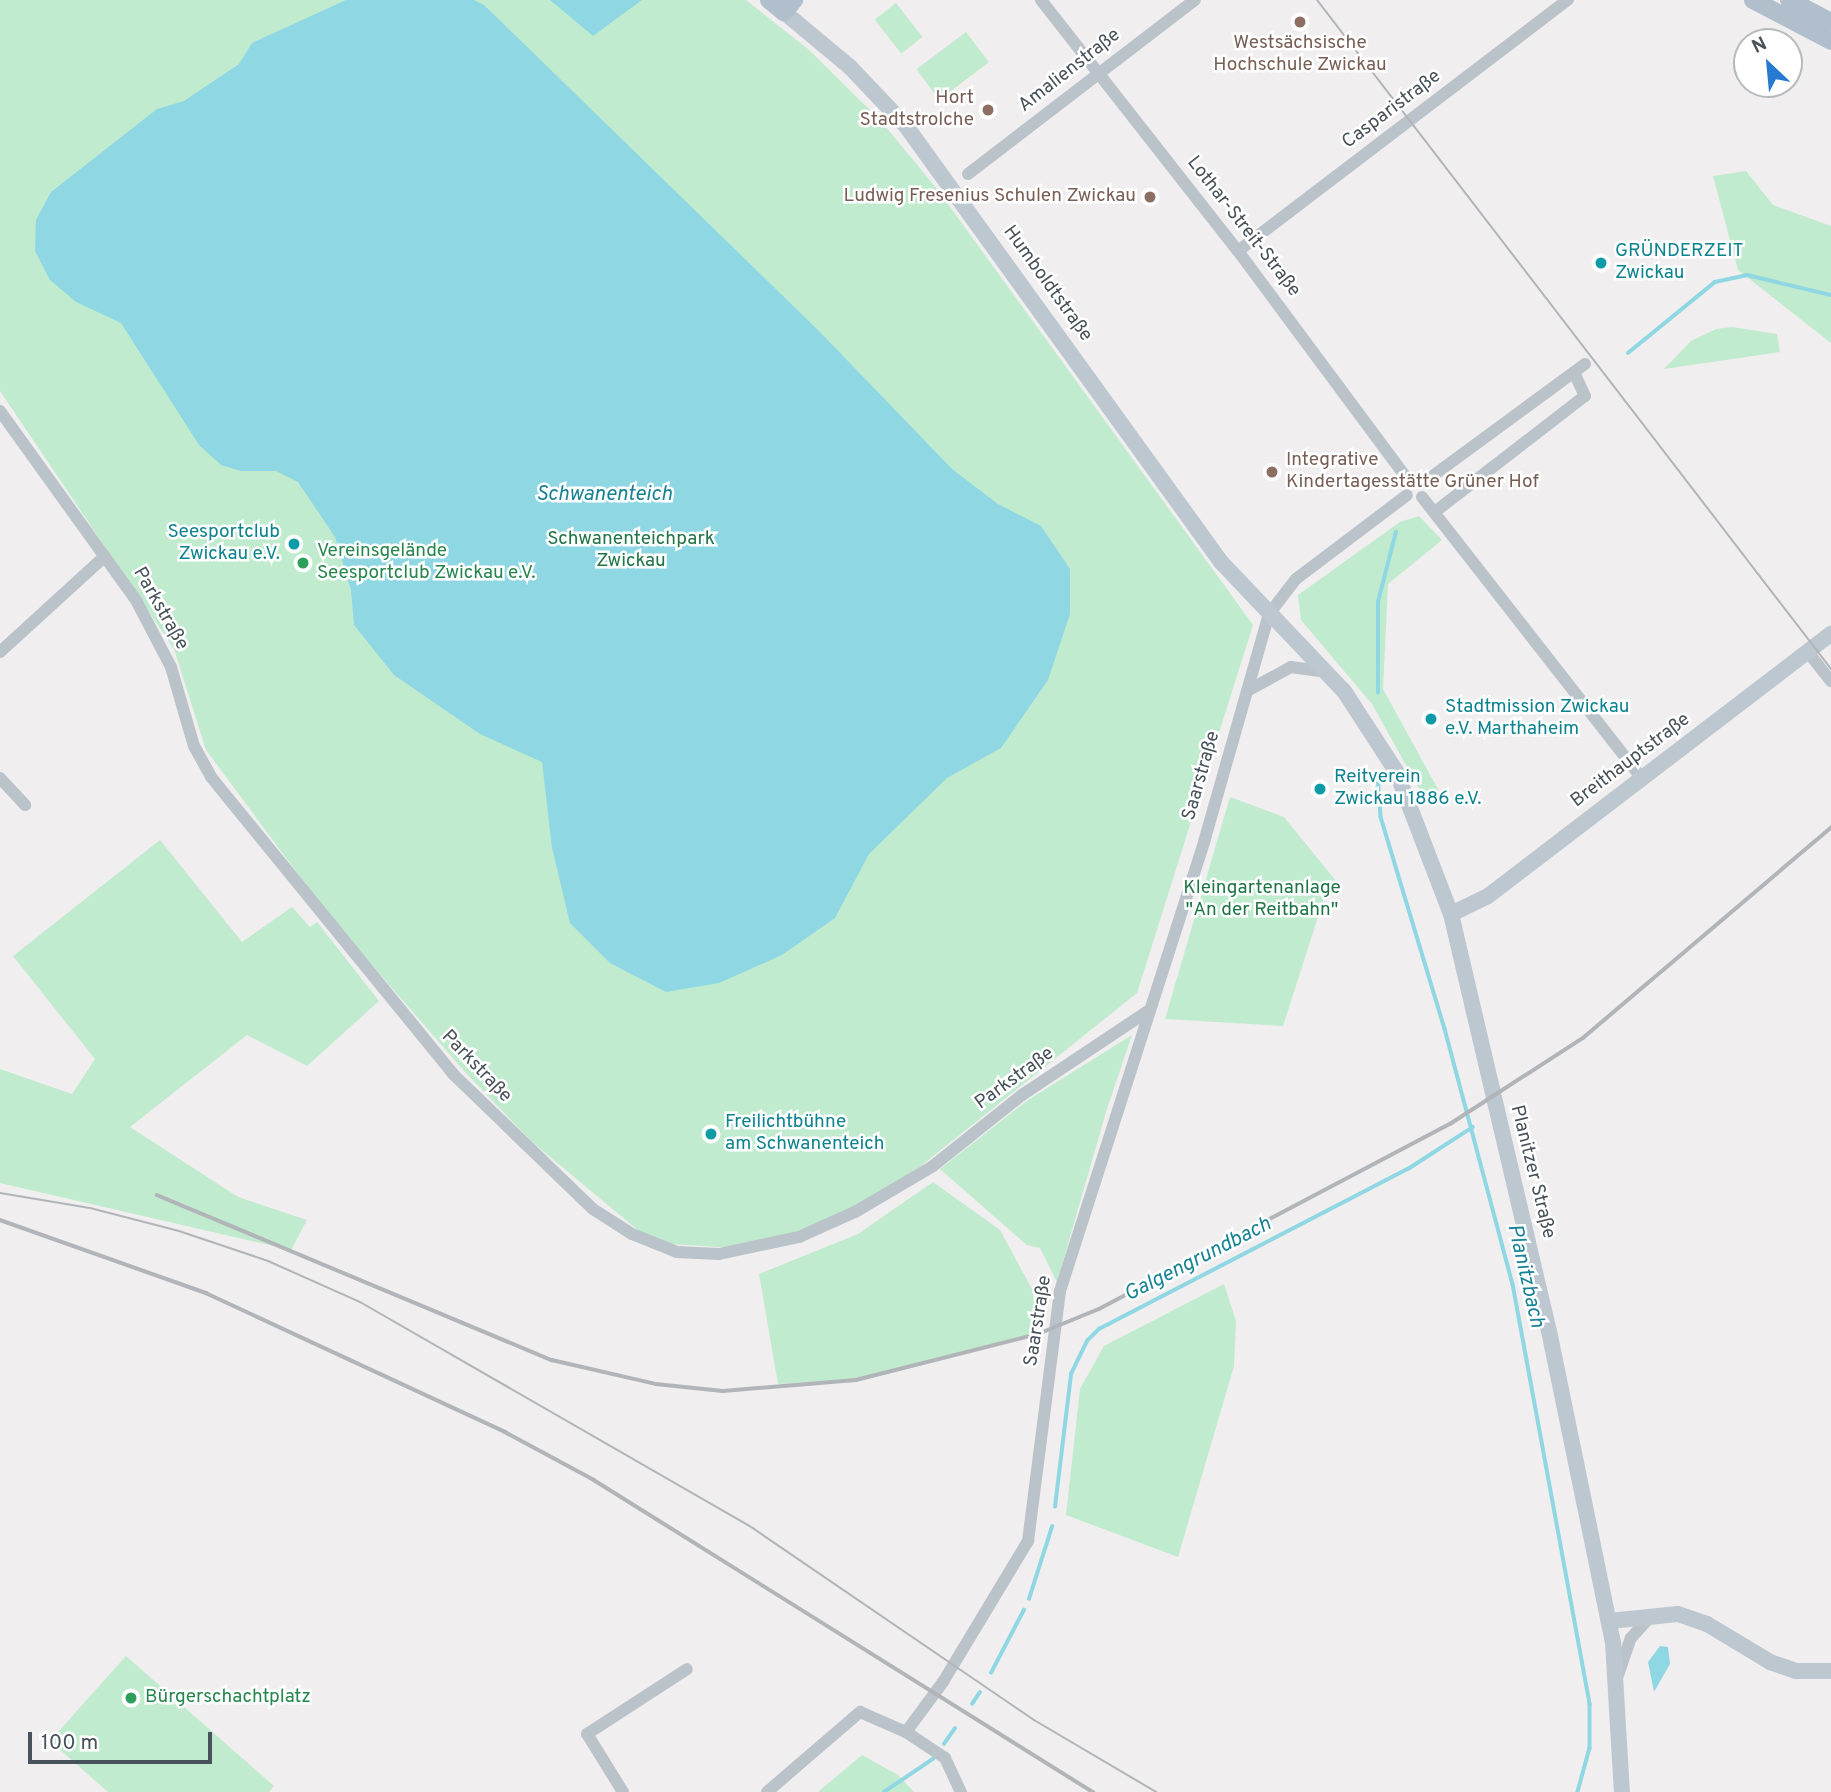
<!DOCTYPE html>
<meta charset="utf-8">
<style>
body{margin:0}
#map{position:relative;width:1831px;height:1792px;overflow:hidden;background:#f0eeee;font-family:Overpass,sans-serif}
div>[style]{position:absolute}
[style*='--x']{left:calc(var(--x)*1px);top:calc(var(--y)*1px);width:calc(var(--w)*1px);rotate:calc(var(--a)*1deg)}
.green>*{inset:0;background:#c0ebce;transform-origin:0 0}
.water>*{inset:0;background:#90d7e4}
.stream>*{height:3.5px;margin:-1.75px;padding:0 1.75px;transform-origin:1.75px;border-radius:1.75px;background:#90d7e4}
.street>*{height:12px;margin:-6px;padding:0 6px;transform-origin:6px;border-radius:6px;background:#bbc3ca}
.secondary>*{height:16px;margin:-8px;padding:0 8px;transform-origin:8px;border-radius:8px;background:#bdc7d0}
.primary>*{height:18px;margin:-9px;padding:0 9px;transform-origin:9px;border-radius:9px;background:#b0bfcb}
.tram>*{height:2px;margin:-1px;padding:0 1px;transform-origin:1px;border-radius:1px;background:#b1b4b8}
.rail>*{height:3.5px;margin:-1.75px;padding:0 1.75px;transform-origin:1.75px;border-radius:1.75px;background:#b1b4b8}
.dots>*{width:19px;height:19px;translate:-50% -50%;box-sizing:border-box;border:4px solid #fff;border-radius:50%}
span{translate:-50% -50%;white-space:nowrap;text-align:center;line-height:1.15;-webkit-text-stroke:5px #fff;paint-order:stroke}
.education-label{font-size:19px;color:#785e54}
.right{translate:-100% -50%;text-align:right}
.left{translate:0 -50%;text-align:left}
.street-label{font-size:19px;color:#48525a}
.culture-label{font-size:19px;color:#0d838f}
.park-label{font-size:19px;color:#1f7545}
.leisure-label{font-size:19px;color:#27864d}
.water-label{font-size:21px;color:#188295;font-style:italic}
.north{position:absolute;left:1733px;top:28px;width:70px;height:70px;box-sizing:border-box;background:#fff;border:2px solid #b6babd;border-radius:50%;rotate:334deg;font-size:19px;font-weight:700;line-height:28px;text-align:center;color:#48525a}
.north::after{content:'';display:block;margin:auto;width:24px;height:32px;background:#287ad0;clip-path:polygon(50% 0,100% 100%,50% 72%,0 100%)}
.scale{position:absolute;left:28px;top:1732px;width:184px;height:32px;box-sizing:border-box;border:4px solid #48525a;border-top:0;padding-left:9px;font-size:21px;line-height:24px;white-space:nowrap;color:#48525a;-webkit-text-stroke:5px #fff;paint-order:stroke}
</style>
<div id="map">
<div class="green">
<i style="clip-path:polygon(0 0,746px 0,808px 49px,881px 121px,937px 189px,1253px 625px,1137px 993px,922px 1165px,858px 1208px,805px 1232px,734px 1248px,670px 1244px,639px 1231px,531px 1141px,464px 1071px,327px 913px,206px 750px,174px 649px,0 391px)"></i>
<i style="left:896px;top:3px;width:43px;height:27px;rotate:52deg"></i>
<i style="left:966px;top:32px;width:38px;height:62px;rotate:53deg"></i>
<i style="clip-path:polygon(1746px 171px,1773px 205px,1831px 226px,1831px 343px,1738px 270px,1713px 176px)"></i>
<i style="clip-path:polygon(1732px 327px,1777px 334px,1780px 352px,1664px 369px,1691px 341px,1716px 329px)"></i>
<i style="clip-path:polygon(1419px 516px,1442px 540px,1388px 584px,1383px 689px,1439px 791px,1426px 801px,1372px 704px,1301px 620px,1298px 595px,1400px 522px)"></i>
<i style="clip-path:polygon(1230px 797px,1284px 817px,1336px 881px,1327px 889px,1283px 1026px,1165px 1019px)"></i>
<i style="clip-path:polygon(160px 840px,242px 942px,292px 907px,310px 927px,317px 922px,379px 1001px,307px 1066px,247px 1035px,130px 1127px,238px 1197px,307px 1220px,291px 1250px,0 1183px,0 1069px,72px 1094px,95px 1059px,13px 956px)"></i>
<i style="clip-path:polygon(1132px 1035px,1106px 1112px,1057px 1282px,1040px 1248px,1027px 1245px,940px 1169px,1028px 1100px)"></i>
<i style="clip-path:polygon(933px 1182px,1000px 1230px,1032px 1289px,1038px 1334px,860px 1379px,778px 1384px,759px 1274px,858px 1234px)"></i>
<i style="clip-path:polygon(1224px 1284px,1236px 1321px,1234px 1366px,1178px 1557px,1066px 1515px,1080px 1389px,1104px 1346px)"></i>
<i style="clip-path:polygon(126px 1656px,274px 1786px,269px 1792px,108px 1792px,50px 1741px)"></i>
<i style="clip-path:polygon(862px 1755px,898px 1775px,914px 1792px,818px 1792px)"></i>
</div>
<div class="water">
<i style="clip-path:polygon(346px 0,474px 0,484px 5px,821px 333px,952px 469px,998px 504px,1041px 526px,1070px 569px,1070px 614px,1048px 680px,1001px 748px,947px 778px,869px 854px,835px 918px,782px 955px,719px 983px,666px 992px,610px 963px,570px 923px,552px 848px,542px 762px,480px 734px,394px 675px,354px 625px,351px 590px,335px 537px,298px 482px,276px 471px,241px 471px,221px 465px,199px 445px,121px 323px,76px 302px,50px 280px,35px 251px,36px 220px,51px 192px,157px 109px,184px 101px,239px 64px,252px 43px)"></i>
<i style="clip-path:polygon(550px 0,642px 0,593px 36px)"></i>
<i style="clip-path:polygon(1660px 1646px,1668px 1647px,1670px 1664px,1654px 1692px,1648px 1662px)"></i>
</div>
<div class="stream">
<i style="--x:1628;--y:353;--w:112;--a:-39.2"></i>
<i style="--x:1715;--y:282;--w:33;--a:-12"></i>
<i style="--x:1747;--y:275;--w:86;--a:13.4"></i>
<i style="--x:1378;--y:693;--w:91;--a:-90"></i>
<i style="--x:1378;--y:602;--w:72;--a:-75.6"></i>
<i style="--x:1378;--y:775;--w:42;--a:85.9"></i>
<i style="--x:1381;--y:817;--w:221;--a:73.2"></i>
<i style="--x:1445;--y:1029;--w:264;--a:75.1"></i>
<i style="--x:1513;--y:1284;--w:427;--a:79.6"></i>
<i style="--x:1590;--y:1704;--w:44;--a:90"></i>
<i style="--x:1590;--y:1748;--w:46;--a:105.3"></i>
<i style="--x:1055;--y:1507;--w:134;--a:-83.1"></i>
<i style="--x:1071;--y:1374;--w:37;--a:-64"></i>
<i style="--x:1087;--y:1341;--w:17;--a:-45"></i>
<i style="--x:1099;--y:1329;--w:348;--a:-27.4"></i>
<i style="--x:1408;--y:1169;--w:77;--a:-32.9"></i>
<i style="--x:1029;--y:1599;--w:76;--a:-72.3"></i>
<i style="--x:991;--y:1673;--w:71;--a:-62.4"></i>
<i style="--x:972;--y:1704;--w:14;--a:-56"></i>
<i style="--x:944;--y:1744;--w:19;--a:-55"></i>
<i style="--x:884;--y:1792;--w:59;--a:-34"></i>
</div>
<div class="street">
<i style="--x:1041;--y:0;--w:319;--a:51.9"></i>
<i style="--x:1238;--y:251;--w:287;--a:53.4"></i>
<i style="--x:968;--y:174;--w:286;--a:-37.5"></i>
<i style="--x:1238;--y:251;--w:415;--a:-37.3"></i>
<i style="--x:0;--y:411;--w:235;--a:54.3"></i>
<i style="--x:137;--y:602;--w:73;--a:62.4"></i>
<i style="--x:171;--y:667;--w:82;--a:73.8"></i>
<i style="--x:194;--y:746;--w:35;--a:61"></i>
<i style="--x:211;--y:777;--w:382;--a:50.8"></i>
<i style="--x:452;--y:1073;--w:196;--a:44"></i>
<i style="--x:593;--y:1209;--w:46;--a:32.7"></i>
<i style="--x:632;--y:1234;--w:48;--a:21.8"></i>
<i style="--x:677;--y:1252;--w:42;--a:2.7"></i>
<i style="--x:719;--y:1254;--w:82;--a:-12"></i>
<i style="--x:799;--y:1237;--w:61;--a:-24.1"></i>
<i style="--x:855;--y:1212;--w:91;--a:-30.5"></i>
<i style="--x:933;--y:1166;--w:114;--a:-38.6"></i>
<i style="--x:1022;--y:1095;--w:151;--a:-33.7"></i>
<i style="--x:1423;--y:483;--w:201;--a:-36.3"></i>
<i style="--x:1422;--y:497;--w:358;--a:52"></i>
<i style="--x:1436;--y:511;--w:188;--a:-37.7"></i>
<i style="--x:1585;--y:396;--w:26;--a:-115"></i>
<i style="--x:0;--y:652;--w:142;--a:-42.4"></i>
<i style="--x:1808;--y:652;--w:37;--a:52"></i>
<i style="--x:1247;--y:691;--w:50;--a:-28.6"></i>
<i style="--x:1291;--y:667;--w:36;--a:8"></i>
<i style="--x:0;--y:778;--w:37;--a:47"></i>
<i style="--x:1618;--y:1675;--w:39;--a:-71"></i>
<i style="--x:1631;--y:1638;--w:31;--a:-48"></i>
<i style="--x:906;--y:1732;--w:62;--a:-53.5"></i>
<i style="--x:943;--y:1682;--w:165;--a:-58.9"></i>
<i style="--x:1028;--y:1541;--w:252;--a:-82.7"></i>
<i style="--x:1060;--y:1291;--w:472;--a:-72.2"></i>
<i style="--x:1204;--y:842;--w:237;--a:-74.1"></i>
<i style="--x:1269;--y:614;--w:44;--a:-52.4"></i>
<i style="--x:1296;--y:579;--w:139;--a:-37.1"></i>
<i style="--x:623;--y:1792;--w:68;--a:-121.8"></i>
<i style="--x:587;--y:1734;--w:119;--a:-33"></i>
<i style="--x:767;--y:1792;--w:123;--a:-40.7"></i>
<i style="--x:860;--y:1712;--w:50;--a:23.5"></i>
<i style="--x:906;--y:1732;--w:47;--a:33.7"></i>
<i style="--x:945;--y:1758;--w:38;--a:65"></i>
</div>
<div class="secondary">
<i style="--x:784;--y:12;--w:86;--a:39.8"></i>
<i style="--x:850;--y:67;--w:81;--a:46.5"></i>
<i style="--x:906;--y:126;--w:538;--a:54.15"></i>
<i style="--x:1221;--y:562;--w:178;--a:46.4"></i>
<i style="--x:1344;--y:691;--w:95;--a:57"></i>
<i style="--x:1396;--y:771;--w:153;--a:69"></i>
<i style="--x:1451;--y:914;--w:428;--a:76.8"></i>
<i style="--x:1549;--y:1331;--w:318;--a:78.4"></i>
<i style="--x:1613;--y:1642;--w:150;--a:86.6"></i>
<i style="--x:1451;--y:914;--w:41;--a:-25.9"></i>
<i style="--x:1488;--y:896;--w:432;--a:-37.4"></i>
<i style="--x:1610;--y:1621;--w:68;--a:-5.9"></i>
<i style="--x:1678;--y:1614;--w:31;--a:19"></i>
<i style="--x:1707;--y:1624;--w:74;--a:31.1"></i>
<i style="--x:1770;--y:1662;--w:28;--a:19"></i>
<i style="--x:1796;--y:1671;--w:35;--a:0"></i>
</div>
<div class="primary">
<i style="--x:769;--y:0;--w:19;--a:39"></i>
<i style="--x:784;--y:12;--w:16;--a:-50"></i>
<i style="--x:1753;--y:0;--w:88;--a:27.7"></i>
<i style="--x:1789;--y:0;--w:47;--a:27.6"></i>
</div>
<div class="tram">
<i style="--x:1317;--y:0;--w:844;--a:52.46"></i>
<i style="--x:0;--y:1193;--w:91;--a:9.5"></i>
<i style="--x:90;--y:1208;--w:92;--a:14.5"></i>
<i style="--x:179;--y:1231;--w:94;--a:18.6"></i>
<i style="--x:268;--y:1261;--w:101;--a:24"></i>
<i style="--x:360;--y:1302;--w:455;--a:29.9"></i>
<i style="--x:754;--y:1529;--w:339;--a:34.3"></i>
<i style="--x:1034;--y:1720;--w:142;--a:30.5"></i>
</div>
<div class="rail">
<i style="--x:157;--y:1195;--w:428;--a:22.7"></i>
<i style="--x:552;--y:1360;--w:107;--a:13"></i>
<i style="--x:656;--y:1384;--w:67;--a:6"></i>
<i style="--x:723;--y:1391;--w:133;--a:-4.7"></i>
<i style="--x:856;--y:1380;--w:188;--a:-14.2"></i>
<i style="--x:1038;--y:1334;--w:66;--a:-22.3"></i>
<i style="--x:1099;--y:1309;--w:397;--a:-27.8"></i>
<i style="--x:1450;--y:1124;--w:158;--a:-32.9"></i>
<i style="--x:1583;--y:1038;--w:325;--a:-40.3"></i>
<i style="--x:0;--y:1220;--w:219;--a:19.5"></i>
<i style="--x:206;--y:1293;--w:330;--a:24.9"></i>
<i style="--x:505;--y:1432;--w:101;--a:28.3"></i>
<i style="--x:594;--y:1480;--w:589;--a:32.02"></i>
</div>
<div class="dots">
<i style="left:1300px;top:22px;background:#8d6e63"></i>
<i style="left:988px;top:110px;background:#8d6e63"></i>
<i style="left:1150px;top:197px;background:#8d6e63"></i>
<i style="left:1601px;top:263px;background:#0f9aa8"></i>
<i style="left:1272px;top:472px;background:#8d6e63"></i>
<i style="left:294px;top:544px;background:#0f9aa8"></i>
<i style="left:303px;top:563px;background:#2e9e5b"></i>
<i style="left:1431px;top:719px;background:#0f9aa8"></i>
<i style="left:1320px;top:789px;background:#0f9aa8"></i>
<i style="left:711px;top:1134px;background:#0f9aa8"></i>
<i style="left:131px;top:1698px;background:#2e9e5b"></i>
</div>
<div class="education-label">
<span style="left:1300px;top:55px">Westsächsische<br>Hochschule Zwickau</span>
<span class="right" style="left:974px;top:110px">Hort<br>Stadtstrolche</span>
<span class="right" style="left:1136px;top:197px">Ludwig Fresenius Schulen Zwickau</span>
<span class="left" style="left:1286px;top:472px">Integrative<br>Kindertagesstätte Grüner Hof</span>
</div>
<div class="street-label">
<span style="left:1070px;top:71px;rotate:-38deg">Amalienstraße</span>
<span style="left:1392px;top:110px;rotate:-37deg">Casparistraße</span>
<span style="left:1243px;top:227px;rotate:52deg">Lothar-Streit-Straße</span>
<span style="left:1047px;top:284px;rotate:54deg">Humboldtstraße</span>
<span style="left:160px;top:609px;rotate:60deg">Parkstraße</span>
<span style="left:1631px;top:761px;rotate:-37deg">Breithauptstraße</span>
<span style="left:1202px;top:776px;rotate:-74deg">Saarstraße</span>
<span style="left:476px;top:1067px;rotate:46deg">Parkstraße</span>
<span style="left:1015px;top:1079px;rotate:-36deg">Parkstraße</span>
<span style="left:1532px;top:1172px;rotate:76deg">Planitzer Straße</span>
<span style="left:1039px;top:1321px;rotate:-81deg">Saarstraße</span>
</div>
<div class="culture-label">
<span class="left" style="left:1615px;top:263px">GRÜNDERZEIT<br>Zwickau</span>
<span class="right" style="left:280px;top:544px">Seesportclub<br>Zwickau e.V.</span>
<span class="left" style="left:1445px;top:719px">Stadtmission Zwickau<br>e.V. Marthaheim</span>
<span class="left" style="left:1334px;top:789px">Reitverein<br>Zwickau 1886 e.V.</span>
<span class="left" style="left:725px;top:1134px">Freilichtbühne<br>am Schwanenteich</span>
</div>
<div class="park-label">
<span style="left:631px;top:551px">Schwanenteichpark<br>Zwickau</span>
<span style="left:1262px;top:900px">Kleingartenanlage<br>"An der Reitbahn"</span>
</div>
<div class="leisure-label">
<span class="left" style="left:317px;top:563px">Vereinsgelände<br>Seesportclub Zwickau e.V.</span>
<span class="left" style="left:145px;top:1698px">Bürgerschachtplatz</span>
</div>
<div class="water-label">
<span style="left:604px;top:495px">Schwanenteich</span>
<span style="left:1198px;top:1260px;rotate:-27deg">Galgengrundbach</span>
<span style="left:1525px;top:1276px;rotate:77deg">Planitzbach</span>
</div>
<div class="north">N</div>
<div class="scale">100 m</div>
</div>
